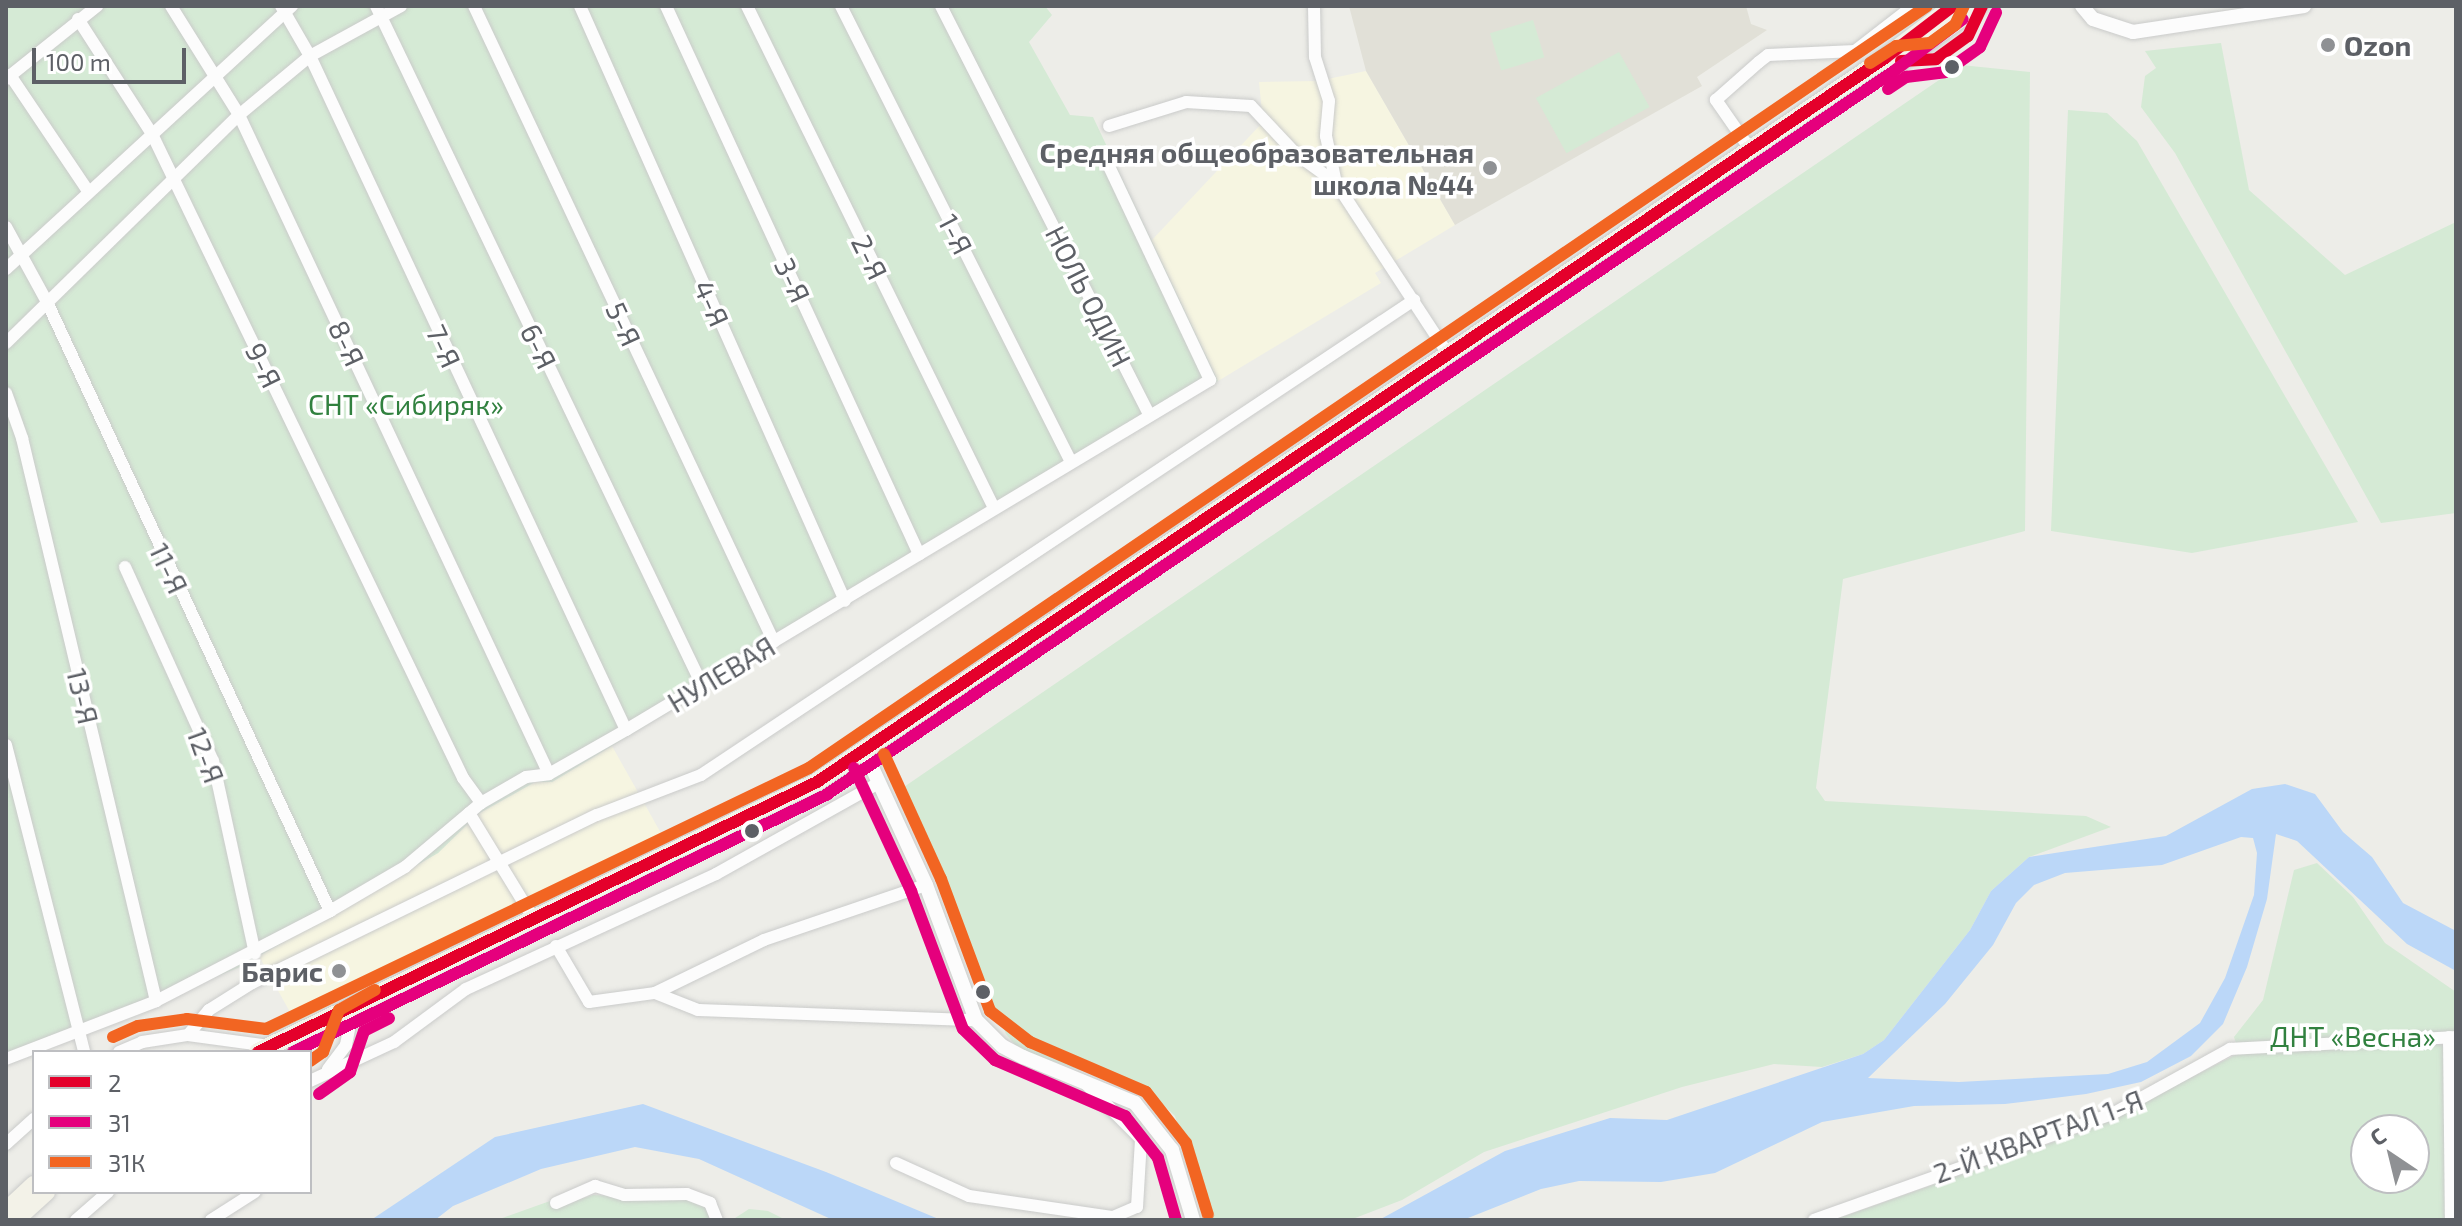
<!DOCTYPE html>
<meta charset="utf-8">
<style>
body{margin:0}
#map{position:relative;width:2462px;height:1226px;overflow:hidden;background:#edede8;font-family:"Exo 2",sans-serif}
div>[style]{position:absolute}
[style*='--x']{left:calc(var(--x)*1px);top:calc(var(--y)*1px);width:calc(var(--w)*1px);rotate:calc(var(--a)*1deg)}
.commercial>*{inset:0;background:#f6f5e1}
.education>*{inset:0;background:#e1e0d7}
.green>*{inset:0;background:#d5ead5;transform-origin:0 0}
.water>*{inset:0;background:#bbd7f8}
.roads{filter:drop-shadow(0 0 2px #cacbca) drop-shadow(0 0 2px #cacbca)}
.minor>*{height:12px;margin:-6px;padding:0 6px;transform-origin:6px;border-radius:6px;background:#fcfcfc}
.tertiary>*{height:14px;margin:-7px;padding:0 7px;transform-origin:7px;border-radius:7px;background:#fcfcfc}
.primary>*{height:18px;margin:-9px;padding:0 9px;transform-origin:9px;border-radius:9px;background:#f3f2e8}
.bus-1>*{height:12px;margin:-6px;padding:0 6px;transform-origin:6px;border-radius:6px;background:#e4002b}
.bus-2>*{height:12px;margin:-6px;padding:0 6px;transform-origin:6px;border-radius:6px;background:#e5007d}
.bus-3>*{height:12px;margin:-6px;padding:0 6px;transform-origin:6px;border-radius:6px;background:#f26522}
.dots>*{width:22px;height:22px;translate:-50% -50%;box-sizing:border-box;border:4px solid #fff;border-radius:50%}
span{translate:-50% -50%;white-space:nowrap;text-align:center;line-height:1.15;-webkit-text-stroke:7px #fff;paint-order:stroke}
.poi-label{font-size:28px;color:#5d6066;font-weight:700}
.left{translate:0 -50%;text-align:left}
.right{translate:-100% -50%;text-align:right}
.street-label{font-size:28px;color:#5d6066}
.park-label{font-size:28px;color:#31813f}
.frame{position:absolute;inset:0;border:8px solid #5d6066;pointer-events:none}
.legend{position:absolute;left:32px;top:1050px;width:280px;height:144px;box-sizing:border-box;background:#fff;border:2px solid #bebfc2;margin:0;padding:10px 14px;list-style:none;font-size:24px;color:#5d6066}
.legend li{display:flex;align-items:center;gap:16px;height:40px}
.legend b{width:40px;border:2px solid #bebfc2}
.north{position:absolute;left:2350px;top:1114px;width:80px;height:80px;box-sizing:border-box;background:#fff;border:2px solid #bebfc2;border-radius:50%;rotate:325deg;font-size:22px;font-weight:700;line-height:32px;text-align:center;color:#5d6066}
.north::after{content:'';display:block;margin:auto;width:28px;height:36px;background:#8f9194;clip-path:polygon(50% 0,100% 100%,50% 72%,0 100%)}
.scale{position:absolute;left:32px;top:48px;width:154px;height:36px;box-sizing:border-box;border:4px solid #5d6066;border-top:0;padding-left:10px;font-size:24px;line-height:28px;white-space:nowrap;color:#5d6066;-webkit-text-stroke:6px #fff;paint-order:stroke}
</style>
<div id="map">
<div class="commercial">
<i style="clip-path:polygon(1366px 71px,1455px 225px,1375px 273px,1381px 283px,1218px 381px,1151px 241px,1263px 122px,1259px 82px,1318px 81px)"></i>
<i style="clip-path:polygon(612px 746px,662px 835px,296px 1023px,259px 956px,438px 853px,478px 814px,535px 782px,552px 782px)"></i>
</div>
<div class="education">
<i style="clip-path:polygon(1349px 6px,1746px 6px,1751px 24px,1767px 30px,1697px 77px,1702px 86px,1455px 225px,1366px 71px)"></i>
</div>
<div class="green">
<i style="clip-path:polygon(6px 6px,1045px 6px,1052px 15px,1029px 42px,1070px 115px,1093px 117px,1218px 381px,552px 782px,535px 782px,478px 814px,438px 853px,240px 967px,6px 1063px)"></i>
<i style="left:1533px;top:20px;width:39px;height:45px;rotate:73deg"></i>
<i style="clip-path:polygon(2221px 43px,2249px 190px,2345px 275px,2456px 222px,2456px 513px,2381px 523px,2175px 153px,2141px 107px,2145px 76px,2156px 68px,2145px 51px)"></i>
<i style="left:1619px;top:52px;width:63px;height:95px;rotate:61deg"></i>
<i style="clip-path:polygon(1961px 65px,2030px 72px,2025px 531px,1843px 579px,1816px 788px,1825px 801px,2086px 816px,2111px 827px,2029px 857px,1991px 891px,1970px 930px,1884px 1040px,1863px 1054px,1822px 1067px,1774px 1064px,1682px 1087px,1484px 1152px,1402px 1200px,1350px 1220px,1207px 1220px,1175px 1116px,1152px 1094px,1019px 1050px,1006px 1034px,898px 791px)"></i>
<i style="clip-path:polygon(2068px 110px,2107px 113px,2137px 141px,2358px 522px,2192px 553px,2051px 531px)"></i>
<i style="clip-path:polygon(evenodd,2317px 863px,2353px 897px,2385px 943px,2456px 992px,2456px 1220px,1834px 1220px,2093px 1128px,2239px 1053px,2234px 1037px,2263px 1000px,2294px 870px,2317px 863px,2366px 1130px,2414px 1130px,2414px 1178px,2366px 1178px,2366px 1130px)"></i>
<i style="clip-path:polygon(593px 1195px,687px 1199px,706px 1207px,711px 1220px,497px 1220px,550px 1201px,553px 1208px)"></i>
<i style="clip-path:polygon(749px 1209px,768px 1211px,786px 1220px,732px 1220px)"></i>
</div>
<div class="water">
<i style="clip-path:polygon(evenodd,2285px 784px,2315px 794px,2343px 832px,2372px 857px,2403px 903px,2456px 931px,2456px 971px,2407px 944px,2297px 841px,2276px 834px,2267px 899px,2247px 967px,2223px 1024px,2191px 1056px,2141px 1082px,2086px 1094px,2005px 1104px,1914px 1106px,1822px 1122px,1715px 1173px,1661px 1182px,1579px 1181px,1541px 1189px,1463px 1220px,1379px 1220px,1505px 1151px,1610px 1118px,1667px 1120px,1863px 1054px,1884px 1040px,1970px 930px,1991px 891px,2029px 857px,2166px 836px,2252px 789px,2285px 784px,2241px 837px,2253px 838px,2257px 853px,2254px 895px,2225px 978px,2200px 1023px,2147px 1062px,2108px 1074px,1959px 1082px,1868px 1078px,1945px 1004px,1993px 945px,2016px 903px,2034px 885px,2065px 873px,2162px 865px,2241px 837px)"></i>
<i style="clip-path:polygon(643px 1104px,826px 1172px,941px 1220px,833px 1220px,699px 1159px,635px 1147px,541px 1169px,453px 1206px,435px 1220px,371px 1220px,495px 1137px)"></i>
</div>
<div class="roads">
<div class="minor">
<i style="--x:171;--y:6;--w:128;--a:58"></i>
<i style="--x:239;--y:115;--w:728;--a:64.81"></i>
<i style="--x:281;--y:6;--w:58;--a:59.9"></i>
<i style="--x:310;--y:56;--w:744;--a:64.88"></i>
<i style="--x:376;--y:6;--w:753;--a:64.35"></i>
<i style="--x:474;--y:6;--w:703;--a:64.75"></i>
<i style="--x:580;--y:6;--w:651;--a:65.99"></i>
<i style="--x:666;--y:6;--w:604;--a:65.22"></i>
<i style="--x:747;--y:6;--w:559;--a:63.8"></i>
<i style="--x:841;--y:6;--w:511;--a:63.23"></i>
<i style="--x:941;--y:6;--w:459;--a:63"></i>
<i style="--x:1314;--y:6;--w:51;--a:88.9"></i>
<i style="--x:1315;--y:57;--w:46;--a:72.3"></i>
<i style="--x:1329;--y:101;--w:35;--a:95"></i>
<i style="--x:1326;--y:136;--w:48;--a:78"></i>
<i style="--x:1336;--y:183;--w:204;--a:56.8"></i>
<i style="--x:78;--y:19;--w:137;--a:57.2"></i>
<i style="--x:152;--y:134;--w:715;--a:64.22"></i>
<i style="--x:463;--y:778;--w:31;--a:54"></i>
<i style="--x:10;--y:75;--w:140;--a:56.1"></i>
<i style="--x:6;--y:79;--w:117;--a:-38.7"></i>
<i style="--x:1109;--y:126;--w:81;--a:-17.3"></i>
<i style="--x:1186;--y:102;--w:65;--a:3.5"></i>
<i style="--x:1251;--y:106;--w:66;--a:46.8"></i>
<i style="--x:1296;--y:154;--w:49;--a:35.9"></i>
<i style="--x:1750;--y:149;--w:60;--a:-124.8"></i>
<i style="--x:1716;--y:100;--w:57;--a:-41.5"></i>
<i style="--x:1759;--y:62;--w:11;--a:-38"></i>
<i style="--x:1768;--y:55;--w:87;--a:-2.6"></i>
<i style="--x:1855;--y:51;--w:73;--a:-37.8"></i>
<i style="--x:6;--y:227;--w:85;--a:61.3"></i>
<i style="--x:47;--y:302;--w:672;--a:65.08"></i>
<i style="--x:6;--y:269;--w:389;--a:-42.6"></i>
<i style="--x:6;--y:343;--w:326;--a:-44.4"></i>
<i style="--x:239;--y:115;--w:92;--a:-39.7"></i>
<i style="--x:310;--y:56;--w:104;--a:-28.8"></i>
<i style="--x:6;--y:393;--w:48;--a:70.4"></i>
<i style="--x:22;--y:438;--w:579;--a:76.61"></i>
<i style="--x:125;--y:567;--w:213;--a:65.6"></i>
<i style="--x:213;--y:761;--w:197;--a:77.7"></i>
<i style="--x:6;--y:745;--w:317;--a:75.7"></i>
<i style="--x:469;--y:813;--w:123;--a:58.6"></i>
<i style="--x:556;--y:946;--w:65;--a:59.5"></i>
<i style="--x:589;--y:1002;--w:67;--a:-7.8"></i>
<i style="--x:655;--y:993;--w:46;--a:21.6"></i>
<i style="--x:698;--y:1010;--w:278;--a:2.1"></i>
<i style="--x:655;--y:993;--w:121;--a:-25.9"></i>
<i style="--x:764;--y:940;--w:171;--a:-18.8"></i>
<i style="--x:188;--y:1035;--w:33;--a:-50"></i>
<i style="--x:209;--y:1010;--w:51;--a:-32.1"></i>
<i style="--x:252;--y:983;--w:384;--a:-26"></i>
<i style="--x:597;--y:815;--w:111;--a:-21"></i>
<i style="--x:701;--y:775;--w:857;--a:-33.67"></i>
<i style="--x:2449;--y:1037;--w:183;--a:89.4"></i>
<i style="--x:119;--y:1052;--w:25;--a:-23"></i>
<i style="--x:142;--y:1042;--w:47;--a:-8.7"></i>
<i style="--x:188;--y:1035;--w:82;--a:7.7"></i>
<i style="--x:6;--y:1059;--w:161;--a:-21.1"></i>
<i style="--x:156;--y:1001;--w:196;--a:-27.3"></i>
<i style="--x:330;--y:911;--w:87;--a:-30.4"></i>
<i style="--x:405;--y:867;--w:99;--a:-40.1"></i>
<i style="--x:481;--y:803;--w:52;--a:-30"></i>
<i style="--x:526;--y:777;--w:23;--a:-7"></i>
<i style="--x:549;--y:774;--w:89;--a:-29.7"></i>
<i style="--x:626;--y:730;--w:681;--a:-30.93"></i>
<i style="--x:1210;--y:380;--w:248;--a:-115.3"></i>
<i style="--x:328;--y:1069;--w:30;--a:-53"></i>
<i style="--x:346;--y:1045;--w:25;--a:-79"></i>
<i style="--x:310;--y:1081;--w:93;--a:-24.9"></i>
<i style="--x:394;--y:1042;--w:89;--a:-36.4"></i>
<i style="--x:466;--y:989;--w:275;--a:-24.7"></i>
<i style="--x:716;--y:874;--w:187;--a:-29.2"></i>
<i style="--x:6;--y:1144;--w:38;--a:-42"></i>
<i style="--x:896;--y:1163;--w:80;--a:24.3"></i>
<i style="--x:969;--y:1196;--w:146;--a:8.3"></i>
<i style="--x:1113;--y:1217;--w:26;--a:-23"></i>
<i style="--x:1137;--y:1207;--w:68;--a:-86.6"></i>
<i style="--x:1141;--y:1139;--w:78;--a:-135"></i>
<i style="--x:556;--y:1203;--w:43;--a:-23.6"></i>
<i style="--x:595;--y:1186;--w:30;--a:17"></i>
<i style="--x:624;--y:1195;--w:63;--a:-0.9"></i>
<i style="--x:687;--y:1194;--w:25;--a:21"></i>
<i style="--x:710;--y:1203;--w:18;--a:68"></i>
<i style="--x:76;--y:1220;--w:43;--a:-41.2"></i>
<i style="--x:211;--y:1220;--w:52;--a:-32.5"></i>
<i style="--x:1814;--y:1220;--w:316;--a:-19.6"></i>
<i style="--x:2112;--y:1114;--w:135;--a:-28.8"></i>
<i style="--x:2230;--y:1049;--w:226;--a:-3"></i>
</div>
<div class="tertiary">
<i style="--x:2082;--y:6;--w:17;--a:50"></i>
<i style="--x:2093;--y:19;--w:42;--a:18"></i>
<i style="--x:2133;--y:32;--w:173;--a:-8.6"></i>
<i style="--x:869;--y:761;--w:136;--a:65.3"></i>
<i style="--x:926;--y:885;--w:144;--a:69.7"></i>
<i style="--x:976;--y:1020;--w:37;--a:45"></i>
<i style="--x:1002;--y:1046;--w:24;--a:28"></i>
<i style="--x:1023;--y:1057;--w:121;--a:22.3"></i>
<i style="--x:1135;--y:1103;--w:60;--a:51.8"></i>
<i style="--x:1172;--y:1150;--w:73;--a:73.3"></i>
</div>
<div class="primary">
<i style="--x:1893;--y:67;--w:105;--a:-35.7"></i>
<i style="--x:258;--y:1052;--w:621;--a:-25.78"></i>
<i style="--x:817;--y:782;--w:1290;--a:-34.13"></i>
<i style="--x:1885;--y:58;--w:86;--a:-37.4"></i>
<i style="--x:6;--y:1211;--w:38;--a:-43"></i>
<i style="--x:15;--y:1220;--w:42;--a:-42.1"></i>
</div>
</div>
<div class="bus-1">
<i style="--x:1901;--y:61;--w:35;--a:-3"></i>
<i style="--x:1936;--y:59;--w:39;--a:-36"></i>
<i style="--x:1968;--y:36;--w:33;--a:-65"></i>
<i style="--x:258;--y:1052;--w:621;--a:-25.78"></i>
<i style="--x:817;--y:782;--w:1290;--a:-34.13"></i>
<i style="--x:1885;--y:58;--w:86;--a:-37.4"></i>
</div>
<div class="bus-2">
<i style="--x:1888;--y:89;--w:22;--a:-34"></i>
<i style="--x:1906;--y:77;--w:39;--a:-7"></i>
<i style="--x:1945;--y:72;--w:43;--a:-35.5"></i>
<i style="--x:1980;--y:47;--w:38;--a:-65"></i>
<i style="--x:854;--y:768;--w:136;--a:65.1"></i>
<i style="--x:911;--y:891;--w:147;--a:69.4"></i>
<i style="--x:963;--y:1029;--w:45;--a:44.1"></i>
<i style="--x:995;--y:1060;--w:142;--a:23.3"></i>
<i style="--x:1125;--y:1116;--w:53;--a:51.8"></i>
<i style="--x:1158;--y:1158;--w:65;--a:73.8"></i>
<i style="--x:293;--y:1052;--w:592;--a:-25.74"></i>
<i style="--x:826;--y:795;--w:1290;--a:-34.13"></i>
<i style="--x:1894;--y:71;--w:86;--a:-37"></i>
<i style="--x:319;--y:1094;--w:38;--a:-35"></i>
<i style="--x:350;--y:1072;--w:43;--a:-71.1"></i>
<i style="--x:364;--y:1031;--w:28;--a:-27"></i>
</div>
<div class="bus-3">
<i style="--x:1870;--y:63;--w:31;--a:-33"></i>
<i style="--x:1896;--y:46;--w:34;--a:-5"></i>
<i style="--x:1930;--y:43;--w:31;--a:-36"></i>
<i style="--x:1955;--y:25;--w:21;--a:-65"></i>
<i style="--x:884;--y:754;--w:137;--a:65.5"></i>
<i style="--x:941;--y:879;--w:141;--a:69.6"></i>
<i style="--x:990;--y:1011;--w:51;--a:37.8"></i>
<i style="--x:1030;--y:1042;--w:126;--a:23.3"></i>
<i style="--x:1146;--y:1092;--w:65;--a:51.9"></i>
<i style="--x:1186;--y:1143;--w:75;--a:73"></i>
<i style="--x:113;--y:1037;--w:27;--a:-24"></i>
<i style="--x:138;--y:1026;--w:49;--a:-8.1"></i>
<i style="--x:187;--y:1019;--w:80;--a:7.2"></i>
<i style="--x:266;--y:1029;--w:602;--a:-25.67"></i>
<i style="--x:809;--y:768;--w:1353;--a:-34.28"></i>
<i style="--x:310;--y:1061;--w:16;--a:-35"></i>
<i style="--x:323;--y:1052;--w:45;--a:-69.1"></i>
<i style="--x:339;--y:1010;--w:41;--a:-29.1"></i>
</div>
<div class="dots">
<i style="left:2328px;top:45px;background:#8f9194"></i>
<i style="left:1952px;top:67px;background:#5d6066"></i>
<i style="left:1490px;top:168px;background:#8f9194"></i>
<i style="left:752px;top:831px;background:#5d6066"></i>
<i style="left:339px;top:971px;background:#8f9194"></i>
<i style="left:983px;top:992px;background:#5d6066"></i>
</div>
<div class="poi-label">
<span class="left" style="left:2344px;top:45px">Ozon</span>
<span class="right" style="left:1474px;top:168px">Средняя общеобразовательная<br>школа №44</span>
<span class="right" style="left:323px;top:971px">Барис</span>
</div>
<div class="street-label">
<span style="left:956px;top:234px;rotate:63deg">1-Я</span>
<span style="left:870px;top:257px;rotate:64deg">2-Я</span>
<span style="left:793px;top:280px;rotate:65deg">3-Я</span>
<span style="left:1089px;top:296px;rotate:63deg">НОЛЬ ОДИН</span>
<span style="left:712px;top:303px;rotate:66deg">4-Я</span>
<span style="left:624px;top:324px;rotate:65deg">5-Я</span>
<span style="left:347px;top:343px;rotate:65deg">8-Я</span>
<span style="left:444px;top:346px;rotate:65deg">7-Я</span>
<span style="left:539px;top:346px;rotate:64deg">6-Я</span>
<span style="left:264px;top:365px;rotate:64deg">9-Я</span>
<span style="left:169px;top:568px;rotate:65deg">11-Я</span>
<span style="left:721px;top:674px;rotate:-31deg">НУЛЕВАЯ</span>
<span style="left:83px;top:696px;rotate:77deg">13-Я</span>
<span style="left:206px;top:755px;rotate:70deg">12-Я</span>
<span style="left:2038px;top:1136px;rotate:-20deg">2-Й КВАРТАЛ 1-Я</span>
</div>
<div class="park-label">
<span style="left:406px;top:404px">СНТ «Сибиряк»</span>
<span style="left:2353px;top:1036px">ДНТ «Весна»</span>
</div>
<div class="frame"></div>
<ul class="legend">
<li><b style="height:10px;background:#e4002b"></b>2</li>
<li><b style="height:10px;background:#e5007d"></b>31</li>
<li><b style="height:10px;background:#f26522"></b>31К</li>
</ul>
<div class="north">С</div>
<div class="scale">100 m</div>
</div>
